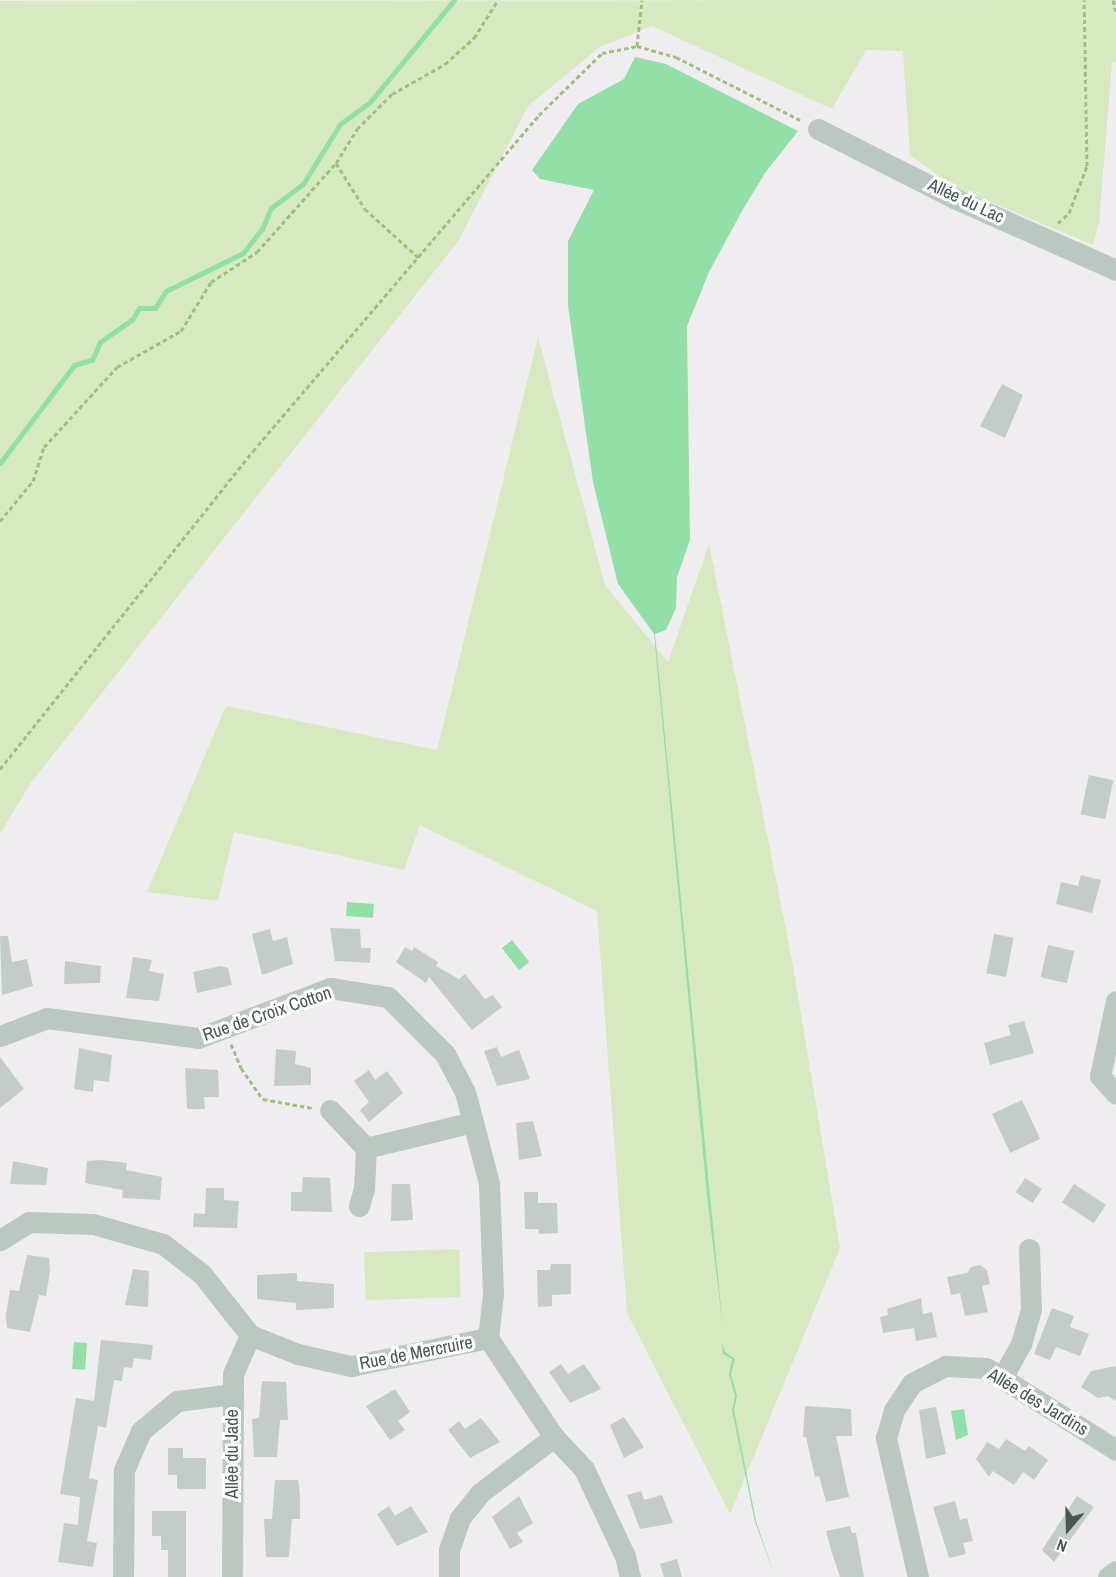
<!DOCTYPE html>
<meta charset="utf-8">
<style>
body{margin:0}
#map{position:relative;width:1116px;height:1577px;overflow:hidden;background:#efedef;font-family:"Archivo Narrow",sans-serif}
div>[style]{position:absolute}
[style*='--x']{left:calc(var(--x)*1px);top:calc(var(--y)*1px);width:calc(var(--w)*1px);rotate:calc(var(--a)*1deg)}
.green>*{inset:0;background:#d6e9c0;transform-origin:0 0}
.water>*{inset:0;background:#92e0a7;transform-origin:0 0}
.stream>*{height:5px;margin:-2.5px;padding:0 2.5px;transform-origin:2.5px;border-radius:2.5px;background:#92e0a7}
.building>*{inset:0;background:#c4ccc9;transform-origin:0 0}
.path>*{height:3px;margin-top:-1.5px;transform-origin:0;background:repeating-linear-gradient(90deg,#9bc27c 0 4.5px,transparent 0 7.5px)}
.minor>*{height:21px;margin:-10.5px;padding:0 10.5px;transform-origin:10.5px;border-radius:10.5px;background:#bac8c1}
span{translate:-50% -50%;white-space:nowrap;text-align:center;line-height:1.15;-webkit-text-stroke:6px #fff;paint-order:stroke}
.street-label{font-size:18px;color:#475850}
.north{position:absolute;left:1038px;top:1499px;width:60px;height:60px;-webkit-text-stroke:4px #fff;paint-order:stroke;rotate:200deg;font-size:16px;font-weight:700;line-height:24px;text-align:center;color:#475850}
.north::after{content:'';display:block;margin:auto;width:21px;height:27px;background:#475850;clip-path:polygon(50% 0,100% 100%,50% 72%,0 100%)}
</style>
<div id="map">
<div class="green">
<i style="clip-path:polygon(1116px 0,1116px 62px,1112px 62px,1099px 223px,1093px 245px,952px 186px,910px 155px,903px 51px,866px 50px,832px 109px,652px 26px,600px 47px,528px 106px,459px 240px,30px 784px,0 834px,0 1px)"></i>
<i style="clip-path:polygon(538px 337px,605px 585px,668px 662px,709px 544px,791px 955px,840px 1248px,730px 1514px,627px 1313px,597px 911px,420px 825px,404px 870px,234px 832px,218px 901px,147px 892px,226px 706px,437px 750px)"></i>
<i style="left:459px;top:1249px;width:48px;height:95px;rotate:88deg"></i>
</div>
<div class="water">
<i style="clip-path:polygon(635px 57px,666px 64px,798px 131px,765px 173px,742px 211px,709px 272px,687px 326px,690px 540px,677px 577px,676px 608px,666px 630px,655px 634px,723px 1328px,707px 1196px,654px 634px,618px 584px,593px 482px,568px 306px,568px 241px,594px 190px,540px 179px,532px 170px,578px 104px,624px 79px)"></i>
<i style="left:347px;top:902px;width:27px;height:14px;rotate:4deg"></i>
<i style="left:512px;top:940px;width:28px;height:13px;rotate:52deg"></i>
<i style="left:74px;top:1342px;width:13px;height:27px;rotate:4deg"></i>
<i style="clip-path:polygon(722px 1342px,725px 1352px,735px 1359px,731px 1374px,737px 1396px,734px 1410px,756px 1521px,775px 1577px,755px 1522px,732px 1410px,735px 1396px,729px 1374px,732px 1359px,723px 1354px)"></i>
<i style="clip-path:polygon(964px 1409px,968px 1435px,956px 1440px,951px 1411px)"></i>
</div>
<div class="stream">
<i style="--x:0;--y:463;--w:123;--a:-52.9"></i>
<i style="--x:74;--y:365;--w:19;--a:-16"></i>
<i style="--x:92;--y:360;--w:20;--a:-66"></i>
<i style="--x:100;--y:342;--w:39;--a:-35"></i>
<i style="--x:132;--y:320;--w:14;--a:-60"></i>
<i style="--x:139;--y:308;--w:16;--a:0"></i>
<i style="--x:155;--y:308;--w:20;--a:-57"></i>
<i style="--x:166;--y:291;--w:86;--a:-26.3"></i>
<i style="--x:243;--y:253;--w:31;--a:-52"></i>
<i style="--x:262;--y:229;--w:23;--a:-67"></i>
<i style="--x:271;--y:208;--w:40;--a:-37"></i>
<i style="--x:303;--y:184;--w:70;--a:-58.3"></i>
<i style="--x:340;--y:124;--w:37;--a:-36"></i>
<i style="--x:370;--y:102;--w:132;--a:-50.5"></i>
</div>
<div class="building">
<i style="clip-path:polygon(1002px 384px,1023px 395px,1005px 438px,980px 426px)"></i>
<i style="left:1089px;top:775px;width:25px;height:40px;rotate:12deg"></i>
<i style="clip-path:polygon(1081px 875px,1101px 880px,1092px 913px,1056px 904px,1061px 882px,1078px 886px)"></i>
<i style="clip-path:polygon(330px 928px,360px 929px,361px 948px,371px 948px,370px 963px,335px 961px)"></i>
<i style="clip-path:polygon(270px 929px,273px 941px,287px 937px,293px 964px,262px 975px,252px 934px)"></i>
<i style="left:994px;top:934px;width:20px;height:40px;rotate:11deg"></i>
<i style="clip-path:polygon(0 936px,8px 936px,12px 962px,27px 959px,33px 986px,2px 995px)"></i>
<i style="left:1048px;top:945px;width:27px;height:33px;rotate:13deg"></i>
<i style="clip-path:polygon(405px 947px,412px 951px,414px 947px,438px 962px,436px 966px,459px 979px,465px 974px,485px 999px,493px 995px,502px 1007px,472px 1030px,429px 977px,426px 983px,396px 962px)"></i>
<i style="clip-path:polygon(133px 957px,152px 960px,149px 971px,164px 974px,159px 1001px,126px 998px)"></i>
<i style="clip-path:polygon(65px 961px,101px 966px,100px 983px,64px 984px)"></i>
<i style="clip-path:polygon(221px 966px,228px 968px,232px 985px,197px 993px,193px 972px)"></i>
<i style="clip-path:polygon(1024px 1021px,1034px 1053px,990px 1065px,984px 1043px,1011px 1035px,1008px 1025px)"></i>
<i style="clip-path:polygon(497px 1047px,501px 1057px,519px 1050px,530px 1079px,497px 1086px,484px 1051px)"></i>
<i style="clip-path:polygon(79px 1048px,112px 1055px,109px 1082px,94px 1080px,93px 1092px,74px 1089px)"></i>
<i style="clip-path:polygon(276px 1049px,296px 1051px,295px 1064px,311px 1068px,311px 1085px,274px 1086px)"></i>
<i style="clip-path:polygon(0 1057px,24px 1089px,0 1108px)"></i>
<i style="clip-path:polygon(185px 1068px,218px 1070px,219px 1097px,204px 1097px,205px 1109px,187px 1109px)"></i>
<i style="clip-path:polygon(369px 1070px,375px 1080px,387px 1071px,403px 1093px,369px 1122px,360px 1110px,369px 1102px,354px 1081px)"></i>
<i style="left:1022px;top:1100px;width:43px;height:33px;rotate:65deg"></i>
<i style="clip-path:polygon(533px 1121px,542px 1156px,519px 1160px,516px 1123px)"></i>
<i style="clip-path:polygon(101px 1160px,127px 1163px,126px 1170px,162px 1177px,160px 1200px,122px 1198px,123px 1190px,85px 1183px,87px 1161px)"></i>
<i style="clip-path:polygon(13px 1161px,48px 1168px,46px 1185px,10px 1184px)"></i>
<i style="clip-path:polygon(303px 1177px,330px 1178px,332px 1212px,291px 1211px,291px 1192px,302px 1192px)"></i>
<i style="left:1025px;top:1178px;width:20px;height:17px;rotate:33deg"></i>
<i style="clip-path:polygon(392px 1184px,410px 1184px,413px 1220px,391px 1221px)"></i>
<i style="left:1074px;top:1184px;width:38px;height:22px;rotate:33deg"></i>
<i style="clip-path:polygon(206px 1188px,224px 1188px,224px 1200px,239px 1201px,237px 1228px,193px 1227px,194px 1213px,205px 1214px)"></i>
<i style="clip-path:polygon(524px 1192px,538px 1192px,538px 1203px,557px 1203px,558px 1233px,539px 1234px,538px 1229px,525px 1229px)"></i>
<i style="clip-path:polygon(27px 1255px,49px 1258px,50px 1271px,46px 1296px,39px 1295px,30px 1332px,7px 1328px,6px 1316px,10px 1290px,19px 1291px)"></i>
<i style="clip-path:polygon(551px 1264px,571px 1264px,571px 1294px,552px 1295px,552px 1306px,538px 1307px,537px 1270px,550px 1270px)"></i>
<i style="clip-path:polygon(980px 1265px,987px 1270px,990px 1284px,982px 1286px,988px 1312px,965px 1316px,960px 1293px,951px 1295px,947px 1277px,967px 1273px,971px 1267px)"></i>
<i style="clip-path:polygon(133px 1269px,149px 1271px,148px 1307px,125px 1305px)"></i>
<i style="clip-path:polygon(297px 1273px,297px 1281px,334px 1284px,334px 1308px,296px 1310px,296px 1303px,257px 1299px,257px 1275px)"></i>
<i style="clip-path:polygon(921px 1298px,923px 1314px,932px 1312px,937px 1337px,916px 1341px,914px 1328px,883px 1333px,880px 1317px,888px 1315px,887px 1309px)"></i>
<i style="clip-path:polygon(1052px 1308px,1074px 1316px,1070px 1327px,1089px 1334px,1080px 1356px,1056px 1347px,1050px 1360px,1034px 1354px)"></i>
<i style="clip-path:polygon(101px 1340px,153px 1345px,151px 1360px,134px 1358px,132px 1368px,124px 1367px,122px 1381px,114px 1380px,106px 1428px,98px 1426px,89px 1478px,98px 1480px,87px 1541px,97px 1543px,93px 1567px,58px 1562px,64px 1523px,78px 1525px,80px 1497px,60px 1494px,76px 1398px,94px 1401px)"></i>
<i style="clip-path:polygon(561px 1364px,568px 1374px,584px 1364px,601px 1389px,570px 1403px,549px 1372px)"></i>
<i style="clip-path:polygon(1116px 1366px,1116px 1401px,1108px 1396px,1098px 1398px,1081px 1387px,1091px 1371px)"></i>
<i style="clip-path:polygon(262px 1381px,286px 1382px,288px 1420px,280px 1420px,277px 1457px,254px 1457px,252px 1419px,259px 1418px)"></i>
<i style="clip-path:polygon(395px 1389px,410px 1412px,398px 1421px,405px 1430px,390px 1440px,366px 1406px)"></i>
<i style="clip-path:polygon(805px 1406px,851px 1409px,852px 1436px,836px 1436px,849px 1497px,826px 1502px,819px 1476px,815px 1477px,806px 1437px,803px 1437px)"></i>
<i style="clip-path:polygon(936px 1407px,946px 1454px,926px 1459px,919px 1410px)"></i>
<i style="clip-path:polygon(624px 1417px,644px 1447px,624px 1458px,610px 1425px)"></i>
<i style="clip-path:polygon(481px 1418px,500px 1442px,470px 1458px,448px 1430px,459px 1421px,465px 1429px)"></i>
<i style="clip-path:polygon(1006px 1439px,1025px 1451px,1029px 1446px,1048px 1460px,1034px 1480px,1023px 1472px,1014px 1485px,993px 1471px,989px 1477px,976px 1459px,987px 1442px,999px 1449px)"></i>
<i style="clip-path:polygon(168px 1448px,183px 1448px,183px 1458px,206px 1458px,206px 1489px,177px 1489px,177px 1475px,168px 1475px)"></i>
<i style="clip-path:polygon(275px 1480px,298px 1480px,300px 1494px,300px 1519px,292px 1519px,289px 1557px,266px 1557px,264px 1519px,272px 1519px)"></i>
<i style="clip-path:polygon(641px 1491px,644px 1500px,662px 1495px,673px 1523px,640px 1529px,627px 1495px)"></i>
<i style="clip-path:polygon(519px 1496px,533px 1523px,517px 1533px,523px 1542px,510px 1549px,492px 1517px)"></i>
<i style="clip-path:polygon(1077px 1496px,1094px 1507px,1054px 1562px,1042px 1550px)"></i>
<i style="clip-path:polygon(955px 1501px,960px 1520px,967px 1518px,973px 1541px,963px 1543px,966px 1554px,949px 1558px,933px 1507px)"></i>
<i style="clip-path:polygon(389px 1506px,395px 1516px,411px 1506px,428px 1532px,397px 1546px,377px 1514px)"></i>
<i style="clip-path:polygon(152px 1511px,186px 1511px,186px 1577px,168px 1577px,168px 1550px,161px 1550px,161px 1536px,152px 1536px)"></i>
<i style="clip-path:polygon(850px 1526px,852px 1533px,856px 1533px,864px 1577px,840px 1577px,831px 1550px,826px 1531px)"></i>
<i style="clip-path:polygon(677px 1559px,682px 1577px,664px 1577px,660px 1564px)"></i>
</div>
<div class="path">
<i style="--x:1113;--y:0;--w:12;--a:76"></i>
<i style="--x:637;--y:46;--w:46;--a:-83.8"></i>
<i style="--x:336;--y:163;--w:54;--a:57.8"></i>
<i style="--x:365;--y:209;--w:72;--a:42.2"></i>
<i style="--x:1058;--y:223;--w:15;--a:-42"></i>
<i style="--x:1069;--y:213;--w:50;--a:-69"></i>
<i style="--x:1087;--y:166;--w:166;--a:-91"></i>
<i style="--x:0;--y:521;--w:52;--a:-50.5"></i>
<i style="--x:33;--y:481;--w:36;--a:-72"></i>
<i style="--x:44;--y:447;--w:108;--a:-47.6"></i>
<i style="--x:117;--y:367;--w:73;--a:-29.4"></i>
<i style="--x:181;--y:331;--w:57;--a:-58.5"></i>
<i style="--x:211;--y:282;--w:55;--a:-33.1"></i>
<i style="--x:257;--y:252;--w:119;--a:-48.4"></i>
<i style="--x:336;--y:163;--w:40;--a:-58"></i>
<i style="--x:357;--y:129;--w:49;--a:-45"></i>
<i style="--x:392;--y:94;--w:61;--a:-29.5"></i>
<i style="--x:445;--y:64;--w:39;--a:-42"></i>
<i style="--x:474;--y:38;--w:45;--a:-57.7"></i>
<i style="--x:0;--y:769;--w:406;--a:-51.5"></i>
<i style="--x:253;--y:451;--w:441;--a:-49.6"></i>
<i style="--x:539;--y:115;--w:88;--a:-44.5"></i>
<i style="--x:602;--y:53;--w:36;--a:-11"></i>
<i style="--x:637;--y:46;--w:41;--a:15.8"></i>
<i style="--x:676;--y:57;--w:139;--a:26.9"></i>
<i style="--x:231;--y:1044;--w:26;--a:67"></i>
<i style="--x:241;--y:1068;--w:38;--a:55"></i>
<i style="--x:263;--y:1099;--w:50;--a:10.4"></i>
</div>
<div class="minor">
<i style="--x:818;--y:129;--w:155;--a:26.9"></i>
<i style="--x:956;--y:199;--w:175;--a:23.9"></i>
<i style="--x:1116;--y:1001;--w:77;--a:102"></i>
<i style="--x:1100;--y:1076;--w:24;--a:48"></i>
<i style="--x:0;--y:1036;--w:50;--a:-21"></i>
<i style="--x:47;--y:1018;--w:152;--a:7.5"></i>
<i style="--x:198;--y:1038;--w:141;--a:-20.7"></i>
<i style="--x:330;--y:988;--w:59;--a:8.8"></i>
<i style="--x:388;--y:997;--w:81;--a:45"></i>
<i style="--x:445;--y:1054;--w:43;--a:62.2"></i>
<i style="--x:465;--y:1092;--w:94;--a:75.2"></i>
<i style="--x:489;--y:1183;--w:111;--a:87.9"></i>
<i style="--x:493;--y:1294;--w:44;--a:96.5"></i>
<i style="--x:488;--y:1338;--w:119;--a:56.3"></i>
<i style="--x:554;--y:1437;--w:44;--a:46.8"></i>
<i style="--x:584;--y:1469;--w:96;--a:64.8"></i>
<i style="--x:625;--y:1556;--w:22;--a:77"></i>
<i style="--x:330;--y:1110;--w:52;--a:46.5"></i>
<i style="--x:366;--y:1148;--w:110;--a:-13.7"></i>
<i style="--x:359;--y:1206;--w:18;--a:-74"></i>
<i style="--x:364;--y:1189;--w:41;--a:-87.2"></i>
<i style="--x:0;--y:1240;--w:34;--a:-32"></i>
<i style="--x:29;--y:1222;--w:64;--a:1.8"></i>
<i style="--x:93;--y:1224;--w:73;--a:15.9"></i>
<i style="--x:163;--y:1244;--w:49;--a:37.6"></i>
<i style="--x:202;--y:1274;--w:78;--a:51.8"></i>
<i style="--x:250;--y:1335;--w:52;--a:21.6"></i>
<i style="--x:298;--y:1354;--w:54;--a:12.8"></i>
<i style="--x:351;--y:1366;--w:140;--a:-11.6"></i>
<i style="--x:1002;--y:1378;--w:39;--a:-61"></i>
<i style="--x:1021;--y:1344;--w:36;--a:-74"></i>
<i style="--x:1031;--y:1309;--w:60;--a:-91.9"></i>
<i style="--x:123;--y:1577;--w:107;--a:-89.5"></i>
<i style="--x:124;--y:1470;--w:43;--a:-66.4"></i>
<i style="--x:141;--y:1431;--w:47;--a:-39.8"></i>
<i style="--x:177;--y:1401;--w:56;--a:-7.1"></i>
<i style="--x:232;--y:1577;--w:203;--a:-89.7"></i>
<i style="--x:233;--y:1374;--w:43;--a:-66.4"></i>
<i style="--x:449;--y:1577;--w:27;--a:-90"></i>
<i style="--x:449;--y:1550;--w:34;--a:-71"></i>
<i style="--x:460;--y:1518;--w:32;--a:-51"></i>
<i style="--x:480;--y:1493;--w:93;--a:-37.1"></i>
<i style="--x:918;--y:1577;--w:143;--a:-103"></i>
<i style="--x:886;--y:1438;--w:29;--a:-74"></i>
<i style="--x:894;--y:1410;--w:32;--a:-56"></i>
<i style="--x:912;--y:1383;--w:38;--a:-27"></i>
<i style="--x:946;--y:1366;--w:40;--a:2.9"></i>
<i style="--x:986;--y:1368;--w:154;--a:32.2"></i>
<i style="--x:1108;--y:1577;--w:10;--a:-37"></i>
</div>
<div class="street-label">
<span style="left:966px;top:201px;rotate:25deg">Allée du Lac</span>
<span style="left:267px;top:1014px;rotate:-19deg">Rue de Croix Cotton</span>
<span style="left:416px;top:1353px;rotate:-11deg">Rue de Mercruire</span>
<span style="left:1038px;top:1402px;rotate:31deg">Allée des Jardins</span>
<span style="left:232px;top:1454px;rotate:-90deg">Allée du Jade</span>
</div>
<div class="north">N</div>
</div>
